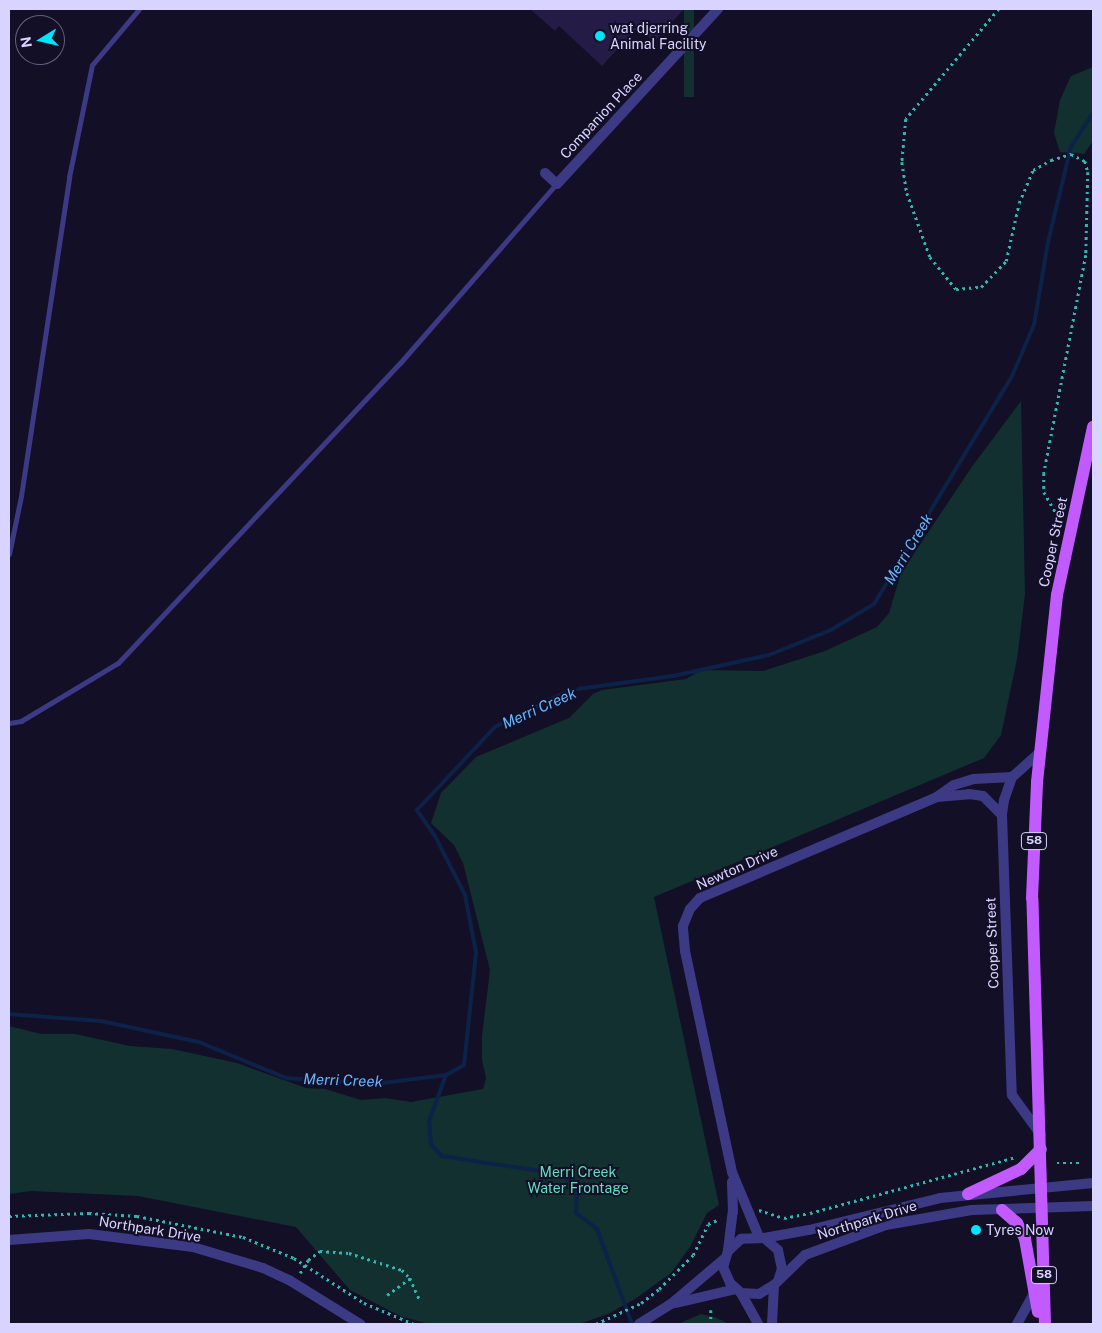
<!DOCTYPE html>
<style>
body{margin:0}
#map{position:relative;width:1102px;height:1333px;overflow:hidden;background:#130f26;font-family:"Public Sans",sans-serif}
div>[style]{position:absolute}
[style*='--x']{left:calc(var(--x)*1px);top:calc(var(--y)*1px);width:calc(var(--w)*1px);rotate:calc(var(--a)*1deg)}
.green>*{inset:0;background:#12302f;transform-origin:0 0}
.stream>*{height:4px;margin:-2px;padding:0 2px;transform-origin:2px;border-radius:2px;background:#0c2248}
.building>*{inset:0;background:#241b47}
.path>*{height:2.5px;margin-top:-1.25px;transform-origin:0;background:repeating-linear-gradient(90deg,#2fb8b0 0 2.5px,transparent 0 6.5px)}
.service>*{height:5px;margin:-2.5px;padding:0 2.5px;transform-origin:2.5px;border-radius:2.5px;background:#3d3a85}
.minor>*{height:10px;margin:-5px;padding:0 5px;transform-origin:5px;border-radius:5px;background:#3d3a85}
.primary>*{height:12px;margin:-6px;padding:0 6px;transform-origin:6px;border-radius:6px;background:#c25bff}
.dots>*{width:14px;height:14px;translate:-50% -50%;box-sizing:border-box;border:2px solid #130f26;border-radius:50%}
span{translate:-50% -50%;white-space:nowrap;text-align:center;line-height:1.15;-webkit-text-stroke:4px #130f26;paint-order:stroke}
.shield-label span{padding:1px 4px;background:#130f26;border:1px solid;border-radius:4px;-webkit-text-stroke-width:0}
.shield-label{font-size:12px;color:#d9d4ff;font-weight:700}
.poi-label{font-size:14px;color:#d9d4ff}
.left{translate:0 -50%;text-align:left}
.street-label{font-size:14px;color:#d9d4ff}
.park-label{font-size:14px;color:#5fe0c0}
.water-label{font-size:15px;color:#62b6ff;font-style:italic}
.frame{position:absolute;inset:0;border:10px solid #d9d4ff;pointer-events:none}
.north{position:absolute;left:15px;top:15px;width:50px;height:50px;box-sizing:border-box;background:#130f26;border:1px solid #625e7d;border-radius:50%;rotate:261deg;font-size:14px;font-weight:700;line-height:20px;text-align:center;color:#d9d4ff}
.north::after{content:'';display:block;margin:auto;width:18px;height:22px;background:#00e5ff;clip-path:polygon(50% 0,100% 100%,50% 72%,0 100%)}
</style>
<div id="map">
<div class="green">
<i style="left:684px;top:9px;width:10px;height:88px"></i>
<i style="clip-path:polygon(1093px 67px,1093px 141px,1084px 154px,1060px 152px,1054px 133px,1060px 100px,1071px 76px)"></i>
<i style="clip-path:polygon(1021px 401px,1025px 594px,1017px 659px,1001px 735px,984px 758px,654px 897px,719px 1205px,707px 1213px,690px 1247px,671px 1273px,635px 1299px,608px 1314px,579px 1324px,429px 1324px,400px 1316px,350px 1290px,296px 1227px,138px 1196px,31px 1191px,9px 1194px,9px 1026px,41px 1034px,75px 1034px,130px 1046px,172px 1049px,237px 1063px,306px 1088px,325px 1089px,361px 1100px,385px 1098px,411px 1102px,483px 1089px,486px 1078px,482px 1060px,482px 1036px,490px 970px,463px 863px,454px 845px,431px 823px,441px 793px,476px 757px,569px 718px,593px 694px,602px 690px,686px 679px,701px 670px,763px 671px,825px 651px,877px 627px,889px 613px,901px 573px,971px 468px)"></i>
<i style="clip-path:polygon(701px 1314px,715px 1317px,729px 1324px,678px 1324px)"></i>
</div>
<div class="stream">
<i style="--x:9;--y:1014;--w:92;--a:4.4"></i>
<i style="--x:101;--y:1021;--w:100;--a:12.1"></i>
<i style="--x:199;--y:1042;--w:94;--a:22.5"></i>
<i style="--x:286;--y:1078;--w:88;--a:3.9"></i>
<i style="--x:374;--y:1084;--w:73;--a:-7.1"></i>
<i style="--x:446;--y:1075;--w:21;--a:-29"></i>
<i style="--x:464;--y:1065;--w:114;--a:-83.9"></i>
<i style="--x:476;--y:952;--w:58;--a:-100.9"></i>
<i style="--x:465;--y:895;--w:66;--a:-117"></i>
<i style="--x:435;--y:836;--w:32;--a:-125"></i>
<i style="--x:417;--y:810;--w:114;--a:-46.8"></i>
<i style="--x:495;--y:727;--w:84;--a:-26.3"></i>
<i style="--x:570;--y:690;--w:104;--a:-7.7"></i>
<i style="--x:673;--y:676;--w:98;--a:-12.3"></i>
<i style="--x:769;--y:655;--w:67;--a:-22"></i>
<i style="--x:831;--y:630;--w:50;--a:-31.2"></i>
<i style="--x:874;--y:604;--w:267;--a:-58.8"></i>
<i style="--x:1012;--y:376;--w:56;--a:-66.7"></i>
<i style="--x:1034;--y:325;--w:84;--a:-80.4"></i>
<i style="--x:1048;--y:242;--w:98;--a:-76.4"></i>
<i style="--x:1071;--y:147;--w:40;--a:-57.1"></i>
<i style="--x:446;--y:1075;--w:49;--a:110.3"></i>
<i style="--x:429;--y:1121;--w:24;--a:85"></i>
<i style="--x:431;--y:1145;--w:16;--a:45"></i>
<i style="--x:442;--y:1156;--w:119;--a:8.7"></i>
<i style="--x:560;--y:1174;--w:20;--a:33"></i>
<i style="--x:577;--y:1185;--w:28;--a:92"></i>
<i style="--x:576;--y:1213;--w:26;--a:37"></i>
<i style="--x:597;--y:1229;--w:101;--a:69.8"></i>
</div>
<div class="building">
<i style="clip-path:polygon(530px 9px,684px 9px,654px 42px,638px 27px,602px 66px,559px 26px,555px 31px)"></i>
</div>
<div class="path">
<i style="--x:999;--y:9;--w:144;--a:130.2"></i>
<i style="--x:906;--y:119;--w:43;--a:95.3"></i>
<i style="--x:902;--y:162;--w:31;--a:81"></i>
<i style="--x:907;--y:193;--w:68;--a:70.2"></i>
<i style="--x:930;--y:257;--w:41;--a:50.9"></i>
<i style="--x:956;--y:289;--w:25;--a:-5"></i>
<i style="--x:981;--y:287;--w:36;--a:-46"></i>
<i style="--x:1006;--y:261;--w:59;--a:-77.4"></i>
<i style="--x:1019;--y:203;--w:36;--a:-67"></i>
<i style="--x:1033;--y:170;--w:21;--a:-29"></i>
<i style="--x:1051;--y:160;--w:21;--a:-17"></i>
<i style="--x:1071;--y:154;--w:16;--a:27"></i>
<i style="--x:1085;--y:161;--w:11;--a:75"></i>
<i style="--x:1088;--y:172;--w:83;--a:91.4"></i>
<i style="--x:1086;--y:255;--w:222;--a:100.9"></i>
<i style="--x:1044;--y:473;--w:19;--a:90"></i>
<i style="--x:1044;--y:492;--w:34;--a:60"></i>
<i style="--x:1057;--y:1163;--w:25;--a:0"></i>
<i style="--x:759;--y:1210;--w:26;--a:18"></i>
<i style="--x:784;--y:1218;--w:26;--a:-11"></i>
<i style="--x:810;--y:1213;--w:213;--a:-15.2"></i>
<i style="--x:9;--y:1216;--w:80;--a:-2.1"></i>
<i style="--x:89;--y:1213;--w:48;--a:3.6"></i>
<i style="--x:137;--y:1216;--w:108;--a:11.2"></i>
<i style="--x:243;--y:1237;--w:55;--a:22.4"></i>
<i style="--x:294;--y:1258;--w:83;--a:32.7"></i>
<i style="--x:364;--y:1303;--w:54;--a:22.8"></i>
<i style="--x:300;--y:1273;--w:15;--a:-58"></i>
<i style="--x:308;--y:1260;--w:15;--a:-37"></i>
<i style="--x:320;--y:1251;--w:29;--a:4"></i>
<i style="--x:349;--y:1253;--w:56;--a:17.8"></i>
<i style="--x:402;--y:1270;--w:11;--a:45"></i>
<i style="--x:410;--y:1278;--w:24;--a:66"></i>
<i style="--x:387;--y:1295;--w:29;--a:-36"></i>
<i style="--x:711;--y:1310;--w:14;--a:90"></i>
<i style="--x:596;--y:1324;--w:50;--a:-25"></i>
<i style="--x:641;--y:1303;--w:23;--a:-38"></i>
<i style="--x:659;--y:1289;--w:48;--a:-45"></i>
<i style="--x:693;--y:1255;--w:34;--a:-64"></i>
<i style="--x:708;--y:1224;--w:13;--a:-23"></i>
</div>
<div class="service">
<i style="--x:9;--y:554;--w:59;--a:-78.3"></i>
<i style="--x:21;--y:496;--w:323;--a:-81.4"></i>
<i style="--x:69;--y:177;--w:114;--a:-78.4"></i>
<i style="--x:92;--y:65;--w:73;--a:-50"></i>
<i style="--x:9;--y:723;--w:12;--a:-9"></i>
<i style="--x:21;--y:721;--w:113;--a:-30.9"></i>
<i style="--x:118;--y:663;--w:412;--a:-46.8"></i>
<i style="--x:400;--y:363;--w:237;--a:-48.9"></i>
</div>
<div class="minor">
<i style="--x:545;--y:173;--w:16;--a:43"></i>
<i style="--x:557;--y:184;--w:238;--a:-47.4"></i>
<i style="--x:1039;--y:753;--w:36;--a:138"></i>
<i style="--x:1012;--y:777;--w:24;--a:109"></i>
<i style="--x:1004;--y:800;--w:15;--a:98"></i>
<i style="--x:1002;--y:815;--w:280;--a:88"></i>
<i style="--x:1012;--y:1095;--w:49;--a:54.1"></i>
<i style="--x:938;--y:796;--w:19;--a:-35"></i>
<i style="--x:954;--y:785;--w:21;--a:-17"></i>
<i style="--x:974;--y:779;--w:38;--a:-3"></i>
<i style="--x:759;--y:1237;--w:70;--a:-112.6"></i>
<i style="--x:732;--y:1172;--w:226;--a:-102"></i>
<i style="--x:685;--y:951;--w:25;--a:-95"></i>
<i style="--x:683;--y:926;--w:18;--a:-68"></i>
<i style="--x:690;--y:909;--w:15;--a:-48"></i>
<i style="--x:700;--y:898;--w:258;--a:-23.1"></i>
<i style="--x:937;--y:797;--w:32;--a:-5"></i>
<i style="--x:969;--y:794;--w:14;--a:8"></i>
<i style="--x:983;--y:796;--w:27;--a:45"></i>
<i style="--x:764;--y:1238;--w:46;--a:-10.1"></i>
<i style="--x:809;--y:1230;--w:135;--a:-13.7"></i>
<i style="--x:940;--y:1198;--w:154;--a:-5.6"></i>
<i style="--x:9;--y:1240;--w:80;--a:-4.3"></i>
<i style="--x:89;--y:1234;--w:105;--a:7.1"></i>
<i style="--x:193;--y:1247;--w:73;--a:16.7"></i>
<i style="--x:263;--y:1268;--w:29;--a:25"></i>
<i style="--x:289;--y:1280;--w:84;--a:31.8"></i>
<i style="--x:728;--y:1250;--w:38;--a:-83"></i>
<i style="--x:733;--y:1212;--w:30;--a:-92"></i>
<i style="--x:779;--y:1278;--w:9;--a:-72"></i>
<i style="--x:782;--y:1269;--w:19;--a:-102"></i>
<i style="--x:778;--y:1250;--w:18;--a:-139"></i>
<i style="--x:764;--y:1238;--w:23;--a:178"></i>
<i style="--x:741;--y:1239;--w:18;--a:137"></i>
<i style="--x:728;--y:1251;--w:17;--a:107"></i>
<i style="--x:723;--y:1267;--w:17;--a:66"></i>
<i style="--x:730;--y:1283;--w:15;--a:42"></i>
<i style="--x:741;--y:1293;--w:18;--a:3"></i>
<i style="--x:759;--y:1294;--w:17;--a:-31"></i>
<i style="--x:774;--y:1285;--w:43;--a:-44.1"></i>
<i style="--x:805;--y:1255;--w:86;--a:-20.3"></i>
<i style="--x:886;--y:1225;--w:87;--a:-9.9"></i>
<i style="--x:972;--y:1210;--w:121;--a:-1.9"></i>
<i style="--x:741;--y:1293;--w:35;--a:61"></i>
<i style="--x:676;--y:1303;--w:62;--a:-13.1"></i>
<i style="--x:639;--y:1324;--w:38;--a:-32"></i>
<i style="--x:671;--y:1304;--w:70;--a:-40.3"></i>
<i style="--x:772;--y:1324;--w:39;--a:-87"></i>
<i style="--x:1017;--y:1324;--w:38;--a:-61"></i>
</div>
<div class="primary">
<i style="--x:968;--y:1194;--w:59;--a:-25.3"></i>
<i style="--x:1021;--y:1169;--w:28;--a:-45"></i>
<i style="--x:1002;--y:1210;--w:20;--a:41"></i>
<i style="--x:1017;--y:1223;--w:18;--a:63"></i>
<i style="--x:1025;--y:1239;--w:74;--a:79.9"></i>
<i style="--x:1045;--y:1324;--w:426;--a:-91.7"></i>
<i style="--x:1032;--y:898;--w:116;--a:-87.5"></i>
<i style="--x:1037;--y:782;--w:188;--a:-83.9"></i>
<i style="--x:1057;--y:595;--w:172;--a:-77.9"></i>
</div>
<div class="dots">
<i style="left:600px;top:36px;background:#00e5ff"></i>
<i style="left:976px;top:1230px;background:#00e5ff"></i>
</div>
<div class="shield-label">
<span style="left:1034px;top:841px">58</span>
<span style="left:1044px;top:1275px">58</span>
</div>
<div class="poi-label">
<span class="left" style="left:610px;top:36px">wat djerring<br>Animal Facility</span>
<span class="left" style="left:986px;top:1230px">Tyres Now</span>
</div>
<div class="street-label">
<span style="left:601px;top:115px;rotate:-47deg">Companion Place</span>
<span style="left:1053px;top:542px;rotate:-78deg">Cooper Street</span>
<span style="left:737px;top:868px;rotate:-24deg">Newton Drive</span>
<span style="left:992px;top:943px;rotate:-92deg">Cooper Street</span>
<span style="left:867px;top:1220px;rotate:-17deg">Northpark Drive</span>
<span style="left:150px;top:1229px;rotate:9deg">Northpark Drive</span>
</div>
<div class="park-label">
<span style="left:578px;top:1180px">Merri Creek<br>Water Frontage</span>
</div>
<div class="water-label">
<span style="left:908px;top:549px;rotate:-59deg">Merri Creek</span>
<span style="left:539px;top:708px;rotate:-24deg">Merri Creek</span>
<span style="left:343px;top:1080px;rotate:2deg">Merri Creek</span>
</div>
<div class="frame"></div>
<div class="north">N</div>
</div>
